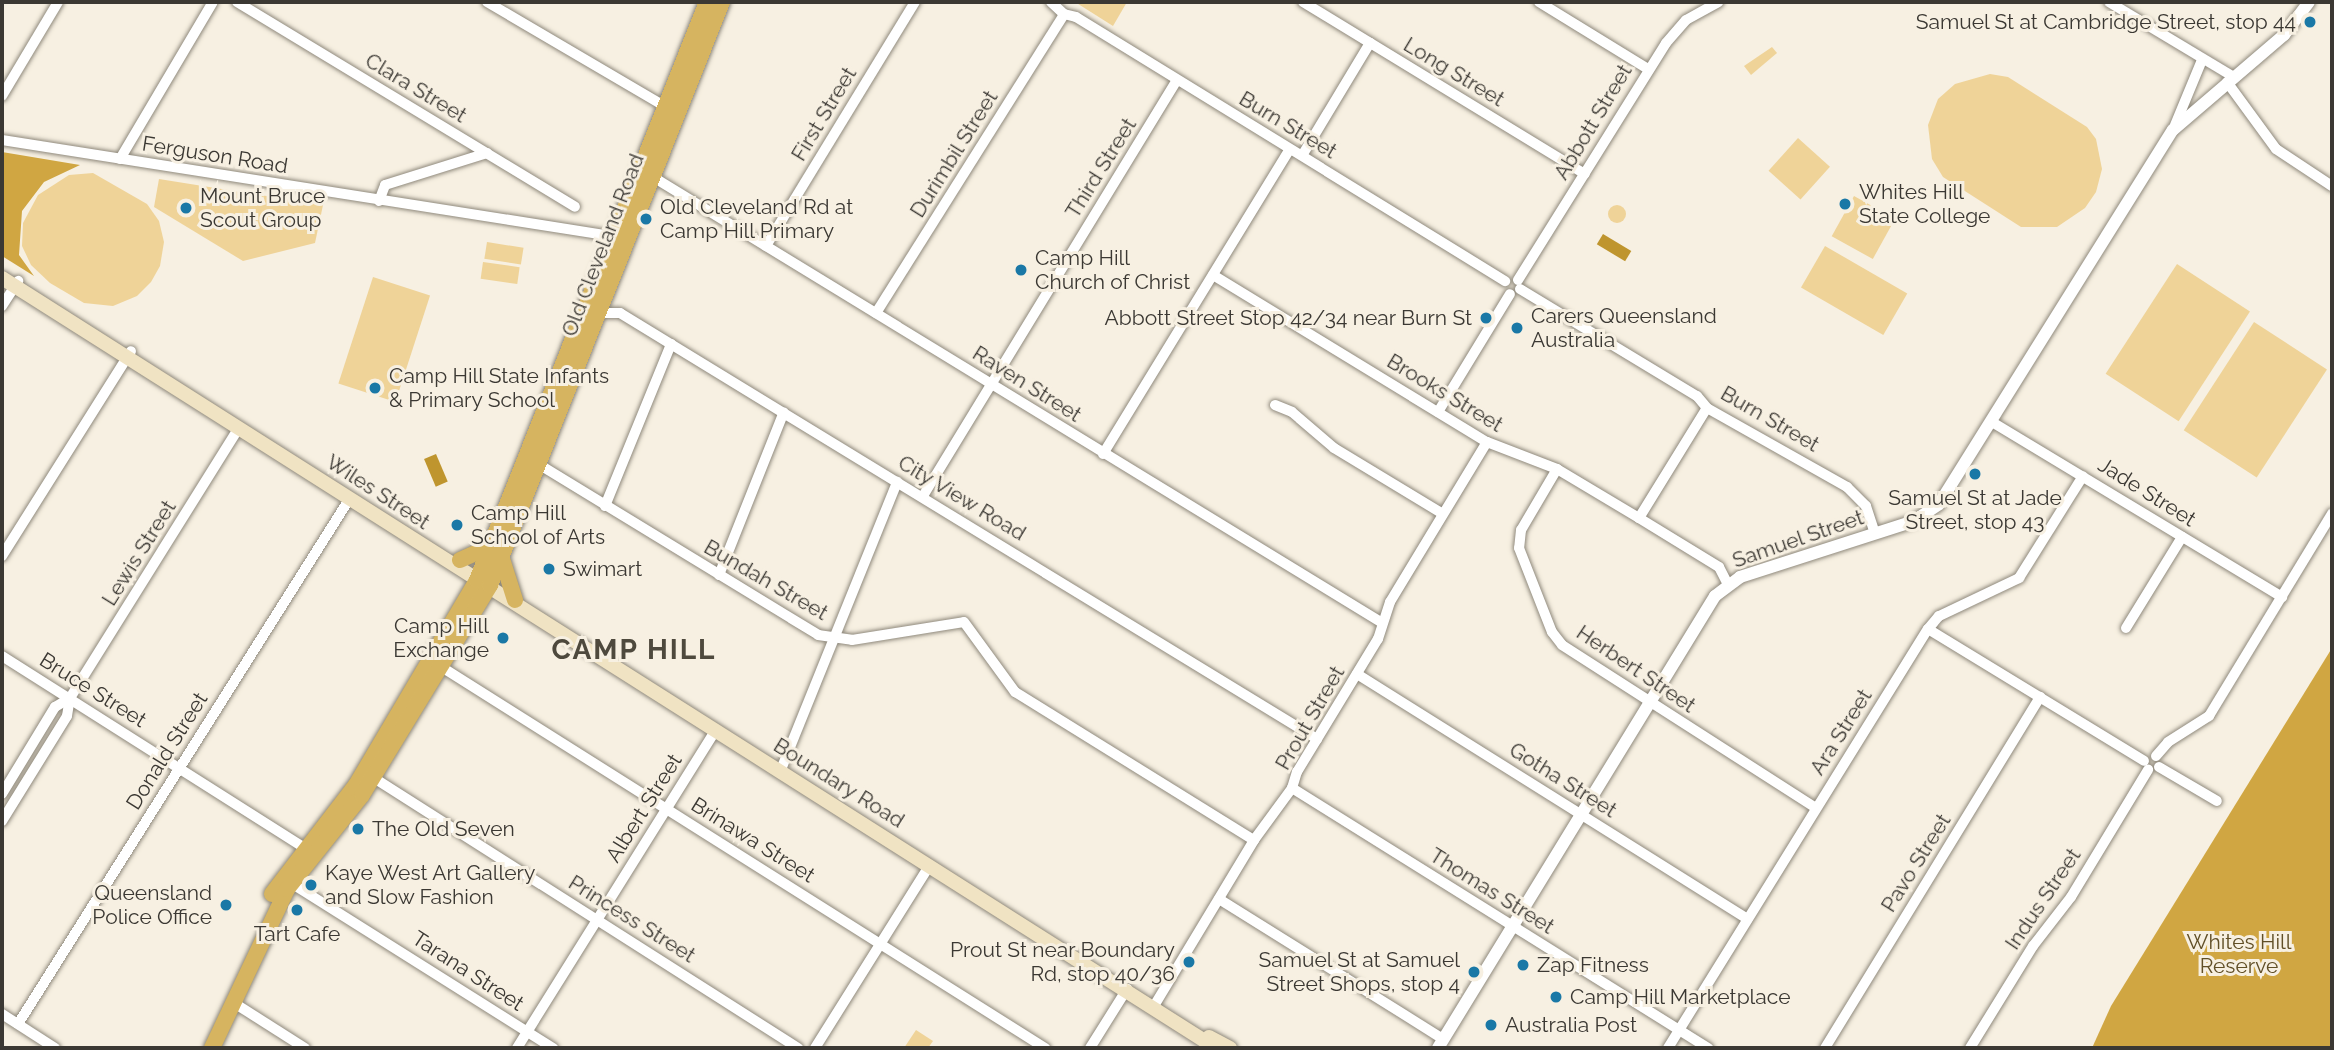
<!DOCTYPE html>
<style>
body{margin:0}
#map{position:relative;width:2334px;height:1050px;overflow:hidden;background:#f7f0e2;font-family:Raleway,sans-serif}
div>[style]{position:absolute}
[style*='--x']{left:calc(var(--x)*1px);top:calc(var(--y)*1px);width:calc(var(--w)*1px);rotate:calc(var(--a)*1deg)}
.green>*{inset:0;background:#efd398;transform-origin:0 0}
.round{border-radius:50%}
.forest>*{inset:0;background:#d0a642}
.water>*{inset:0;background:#bf952e;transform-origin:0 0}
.roads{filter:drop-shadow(0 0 2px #8f897c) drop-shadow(0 0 2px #8f897c)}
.minor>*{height:10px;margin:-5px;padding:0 5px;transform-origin:5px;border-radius:5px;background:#fff}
.tertiary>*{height:12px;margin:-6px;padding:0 6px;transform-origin:6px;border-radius:6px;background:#fff}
.secondary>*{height:14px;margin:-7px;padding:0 7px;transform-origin:7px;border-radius:7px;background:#f0e3c3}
.trunk>*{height:16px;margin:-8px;padding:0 8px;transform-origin:8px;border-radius:8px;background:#d6b460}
.dots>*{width:19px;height:19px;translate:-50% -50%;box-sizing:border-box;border:4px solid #f7f0e2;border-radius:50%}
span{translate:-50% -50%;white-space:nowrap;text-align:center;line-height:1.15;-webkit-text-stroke:6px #f7f0e2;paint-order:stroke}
.poi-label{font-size:21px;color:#3b3833}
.right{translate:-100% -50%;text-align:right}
.left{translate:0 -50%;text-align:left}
.street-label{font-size:21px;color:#3b3833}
.park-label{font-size:21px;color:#614f27}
.district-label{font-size:28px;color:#4e493d;font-weight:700;letter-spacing:2px}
.frame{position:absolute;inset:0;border:4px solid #3b3833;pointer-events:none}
</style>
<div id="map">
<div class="green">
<i style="clip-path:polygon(1075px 2px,1127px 2px,1113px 26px)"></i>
<i style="clip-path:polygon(1772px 47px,1777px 53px,1751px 75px,1744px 66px)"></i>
<i style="clip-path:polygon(1990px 74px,2008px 77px,2087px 127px,2096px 139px,2102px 169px,2096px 192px,2085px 208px,2057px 227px,2021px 227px,1943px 177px,1932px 159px,1928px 125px,1938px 99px,1955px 84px)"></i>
<i style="left:1798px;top:138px;width:43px;height:44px;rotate:42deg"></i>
<i style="clip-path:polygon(93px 173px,147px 204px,159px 221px,164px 242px,160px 266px,151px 282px,137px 296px,113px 306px,84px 303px,50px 283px,31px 265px,22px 246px,23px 223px,38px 195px,69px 175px)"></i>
<i style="clip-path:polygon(159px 179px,323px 205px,315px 243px,243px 261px,154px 207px)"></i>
<i style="left:1854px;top:196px;width:47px;height:46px;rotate:29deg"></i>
<i class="round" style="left:1608px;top:205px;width:18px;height:18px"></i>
<i style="left:487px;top:242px;width:37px;height:17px;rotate:9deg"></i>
<i style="left:1825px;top:246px;width:95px;height:48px;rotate:30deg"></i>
<i style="left:483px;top:262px;width:37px;height:17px;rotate:8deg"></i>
<i style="left:2177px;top:264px;width:87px;height:131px;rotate:33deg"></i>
<i style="left:373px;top:277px;width:60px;height:112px;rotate:18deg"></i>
<i style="left:2254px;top:322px;width:87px;height:129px;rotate:33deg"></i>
<i style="clip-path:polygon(916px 1030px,933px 1041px,928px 1048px,904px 1048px)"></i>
</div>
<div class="forest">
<i style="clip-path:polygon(2px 152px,80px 165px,44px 182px,22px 211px,19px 255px,34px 276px,2px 256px)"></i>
<i style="clip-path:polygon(2332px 648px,2332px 1048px,2092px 1048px,2111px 1006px)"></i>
</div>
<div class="water">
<i style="left:1603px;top:234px;width:33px;height:12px;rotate:31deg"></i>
<i style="left:436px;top:454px;width:30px;height:13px;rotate:67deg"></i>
</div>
<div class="roads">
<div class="minor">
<i style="--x:237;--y:2;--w:395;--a:31.2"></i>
<i style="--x:487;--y:2;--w:208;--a:30.4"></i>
<i style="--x:1051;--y:2;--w:18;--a:43"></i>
<i style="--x:1064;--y:14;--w:12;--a:14"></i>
<i style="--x:1076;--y:17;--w:504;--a:31.61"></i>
<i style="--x:1303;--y:2;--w:330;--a:31.4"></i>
<i style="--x:1539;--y:2;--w:128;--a:31.6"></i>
<i style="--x:2109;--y:2;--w:146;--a:31"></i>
<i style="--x:2227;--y:82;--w:83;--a:53.8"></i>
<i style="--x:2276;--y:149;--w:67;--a:33.5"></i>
<i style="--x:2;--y:96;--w:109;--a:-59.2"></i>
<i style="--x:2173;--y:130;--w:76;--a:-67.5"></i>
<i style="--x:2;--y:140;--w:624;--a:8.95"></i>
<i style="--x:1303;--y:154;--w:130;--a:-58.9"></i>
<i style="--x:120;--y:159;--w:182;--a:-59.4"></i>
<i style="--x:653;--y:177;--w:853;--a:31.44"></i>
<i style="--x:379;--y:201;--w:17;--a:-69"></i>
<i style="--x:385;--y:185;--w:107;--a:-17.4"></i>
<i style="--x:766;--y:246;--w:286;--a:-58.6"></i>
<i style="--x:1213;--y:275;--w:321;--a:31.4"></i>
<i style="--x:1487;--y:442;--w:75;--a:21.1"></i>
<i style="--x:1557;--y:469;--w:96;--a:30.9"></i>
<i style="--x:1639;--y:518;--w:94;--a:31.5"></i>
<i style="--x:1719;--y:567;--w:18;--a:63"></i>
<i style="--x:1518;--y:280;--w:279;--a:-58"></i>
<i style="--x:1666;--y:43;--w:30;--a:-49"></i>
<i style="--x:1686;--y:20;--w:37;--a:-29"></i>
<i style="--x:1520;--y:289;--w:207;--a:31.2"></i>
<i style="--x:1697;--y:396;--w:16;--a:50"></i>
<i style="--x:1707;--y:408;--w:161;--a:29.4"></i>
<i style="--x:1847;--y:487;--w:27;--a:45"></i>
<i style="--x:1866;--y:506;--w:28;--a:72"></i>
<i style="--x:2;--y:306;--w:30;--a:-57"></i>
<i style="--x:598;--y:313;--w:22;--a:0"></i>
<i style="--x:620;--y:313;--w:817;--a:31.43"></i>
<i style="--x:876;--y:313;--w:353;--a:-57.8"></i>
<i style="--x:1275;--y:405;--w:18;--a:22"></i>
<i style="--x:1292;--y:412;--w:55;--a:40.6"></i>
<i style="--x:1334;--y:448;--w:127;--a:31.2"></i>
<i style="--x:1438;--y:412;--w:138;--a:-58.6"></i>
<i style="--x:1992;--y:422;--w:339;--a:31.1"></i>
<i style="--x:1103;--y:454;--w:356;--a:-58.5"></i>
<i style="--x:540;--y:465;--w:326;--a:31.4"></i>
<i style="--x:818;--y:635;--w:34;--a:8"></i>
<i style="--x:852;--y:640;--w:113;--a:-9.1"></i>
<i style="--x:964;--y:622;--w:87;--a:53.9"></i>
<i style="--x:1015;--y:692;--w:281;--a:31.8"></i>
<i style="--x:1557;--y:469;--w:71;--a:120.5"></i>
<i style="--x:1521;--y:530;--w:18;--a:96"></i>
<i style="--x:1519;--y:548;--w:90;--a:68.6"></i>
<i style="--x:1552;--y:632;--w:16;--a:52"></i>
<i style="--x:1562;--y:645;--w:302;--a:32.7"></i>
<i style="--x:923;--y:496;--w:487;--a:-58.6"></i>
<i style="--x:605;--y:506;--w:175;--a:-67.8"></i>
<i style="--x:1639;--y:518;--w:129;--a:-58.3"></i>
<i style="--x:2;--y:556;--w:242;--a:-57.8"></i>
<i style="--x:719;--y:575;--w:175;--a:-68.3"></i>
<i style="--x:2126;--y:628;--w:107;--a:-58.4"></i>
<i style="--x:1928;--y:629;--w:253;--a:31.4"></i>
<i style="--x:2;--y:656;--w:358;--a:32.4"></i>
<i style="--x:440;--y:666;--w:716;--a:32.27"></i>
<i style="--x:1357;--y:674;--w:461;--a:32.1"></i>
<i style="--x:2156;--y:756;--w:18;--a:-49"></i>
<i style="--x:2168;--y:742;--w:49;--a:-32.4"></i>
<i style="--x:2209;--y:716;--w:237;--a:-58.7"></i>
<i style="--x:2159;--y:767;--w:67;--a:30.4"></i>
<i style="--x:780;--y:772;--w:313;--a:-68"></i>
<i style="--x:374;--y:778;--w:503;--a:32.49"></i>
<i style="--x:1292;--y:788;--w:491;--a:32"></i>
<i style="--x:2;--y:794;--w:102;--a:-58.7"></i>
<i style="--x:55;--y:707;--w:17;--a:-31"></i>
<i style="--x:2;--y:821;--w:123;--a:-58.2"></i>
<i style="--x:67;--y:716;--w:18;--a:-81"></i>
<i style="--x:70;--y:698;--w:319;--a:-58"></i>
<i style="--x:291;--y:883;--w:310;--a:32.2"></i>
<i style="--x:1219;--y:899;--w:264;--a:32"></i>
<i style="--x:234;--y:1003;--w:84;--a:32.4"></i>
<i style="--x:1154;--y:1006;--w:194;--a:-58.9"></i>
<i style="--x:1254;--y:840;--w:64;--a:-53.8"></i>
<i style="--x:1292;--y:788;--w:17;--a:-73"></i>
<i style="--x:1297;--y:772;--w:156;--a:-58.7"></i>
<i style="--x:1378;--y:639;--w:39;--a:-72"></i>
<i style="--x:1390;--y:602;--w:187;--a:-58.8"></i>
<i style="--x:2;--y:1014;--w:63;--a:32.7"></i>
<i style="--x:18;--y:1024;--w:622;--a:-57.74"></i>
<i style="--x:517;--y:1048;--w:375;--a:-58"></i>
<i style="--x:815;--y:1048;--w:216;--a:-57.9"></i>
<i style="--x:1090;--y:1048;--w:70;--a:-57.9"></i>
<i style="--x:1668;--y:1048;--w:493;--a:-58.2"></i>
<i style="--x:1928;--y:629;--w:17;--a:-50"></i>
<i style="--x:1939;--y:616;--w:89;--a:-25.4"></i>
<i style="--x:2019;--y:578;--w:120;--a:-57.9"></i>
<i style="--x:1825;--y:1048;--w:412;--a:-58.5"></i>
<i style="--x:1970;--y:1048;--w:120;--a:-58.3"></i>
<i style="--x:2033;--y:946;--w:62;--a:-52.2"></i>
<i style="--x:2071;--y:897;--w:149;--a:-58.8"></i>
</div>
<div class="tertiary">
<i style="--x:1438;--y:1048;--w:530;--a:-58.5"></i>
<i style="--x:1715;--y:596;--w:31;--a:-37"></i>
<i style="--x:1740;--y:577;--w:183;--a:-17.8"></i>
<i style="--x:1914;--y:521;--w:30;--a:-34"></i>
<i style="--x:1939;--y:504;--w:441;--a:-58"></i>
<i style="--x:2173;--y:130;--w:146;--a:-40.6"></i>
<i style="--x:2284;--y:35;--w:41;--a:-52.9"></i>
</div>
<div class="secondary">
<i style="--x:2;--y:278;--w:1438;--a:32.39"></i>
<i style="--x:1209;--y:1037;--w:24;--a:28"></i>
</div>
<div class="trunk">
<i style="--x:502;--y:559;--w:43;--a:72.4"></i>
<i style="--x:460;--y:560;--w:35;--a:-24"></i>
<i style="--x:272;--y:894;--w:138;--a:-52.4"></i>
<i style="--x:356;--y:785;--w:238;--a:-59.4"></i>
<i style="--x:477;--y:580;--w:622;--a:-68.3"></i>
<i style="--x:212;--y:1048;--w:176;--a:-64.7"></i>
<i style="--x:287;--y:889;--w:120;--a:-51.4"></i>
<i style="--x:362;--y:795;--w:246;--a:-58.6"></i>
<i style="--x:490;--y:585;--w:627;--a:-68.3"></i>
</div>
</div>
<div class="dots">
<i style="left:2310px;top:22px;background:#1a78a6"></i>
<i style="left:1845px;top:204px;background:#1a78a6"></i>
<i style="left:186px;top:208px;background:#1a78a6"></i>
<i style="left:646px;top:219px;background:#1a78a6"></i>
<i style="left:1021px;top:270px;background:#1a78a6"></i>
<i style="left:1486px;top:318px;background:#1a78a6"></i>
<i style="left:1517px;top:328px;background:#1a78a6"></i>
<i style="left:375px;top:388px;background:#1a78a6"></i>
<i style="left:1975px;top:474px;background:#1a78a6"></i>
<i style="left:457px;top:525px;background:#1a78a6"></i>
<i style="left:549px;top:569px;background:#1a78a6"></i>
<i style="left:503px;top:638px;background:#1a78a6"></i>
<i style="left:358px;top:829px;background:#1a78a6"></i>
<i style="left:311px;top:885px;background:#1a78a6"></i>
<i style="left:226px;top:905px;background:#1a78a6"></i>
<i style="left:297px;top:910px;background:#1a78a6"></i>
<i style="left:1189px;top:962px;background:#1a78a6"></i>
<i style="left:1523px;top:965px;background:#1a78a6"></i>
<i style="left:1474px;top:972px;background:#1a78a6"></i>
<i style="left:1556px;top:997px;background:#1a78a6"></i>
<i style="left:1491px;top:1025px;background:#1a78a6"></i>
</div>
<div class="poi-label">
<span class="right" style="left:2296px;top:22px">Samuel St at Cambridge Street, stop 44</span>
<span class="left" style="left:1859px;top:204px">Whites Hill<br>State College</span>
<span class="left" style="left:200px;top:208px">Mount Bruce<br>Scout Group</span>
<span class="left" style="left:660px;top:219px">Old Cleveland Rd at<br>Camp Hill Primary</span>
<span class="left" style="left:1035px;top:270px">Camp Hill<br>Church of Christ</span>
<span class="left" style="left:1531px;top:328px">Carers Queensland<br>Australia</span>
<span class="right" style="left:1472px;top:318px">Abbott Street Stop 42/34 near Burn St</span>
<span class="left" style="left:389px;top:388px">Camp Hill State Infants<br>&amp; Primary School</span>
<span style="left:1975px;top:510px">Samuel St at Jade<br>Street, stop 43</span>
<span class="left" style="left:471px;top:525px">Camp Hill<br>School of Arts</span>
<span class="left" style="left:563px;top:569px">Swimart</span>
<span class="right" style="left:489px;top:638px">Camp Hill<br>Exchange</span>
<span class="left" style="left:372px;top:829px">The Old Seven</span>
<span class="left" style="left:325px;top:885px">Kaye West Art Gallery<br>and Slow Fashion</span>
<span class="right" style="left:212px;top:905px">Queensland<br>Police Office</span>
<span style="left:297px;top:934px">Tart Cafe</span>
<span class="right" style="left:1175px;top:962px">Prout St near Boundary<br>Rd, stop 40/36</span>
<span class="right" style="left:1460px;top:972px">Samuel St at Samuel<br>Street Shops, stop 4</span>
<span class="left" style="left:1537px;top:965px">Zap Fitness</span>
<span class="left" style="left:1570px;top:997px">Camp Hill Marketplace</span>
<span class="left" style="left:1505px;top:1025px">Australia Post</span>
</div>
<div class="street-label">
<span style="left:1454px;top:72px;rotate:31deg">Long Street</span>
<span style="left:416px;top:88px;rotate:31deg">Clara Street</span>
<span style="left:824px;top:114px;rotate:-59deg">First Street</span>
<span style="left:1593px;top:122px;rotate:-59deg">Abbott Street</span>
<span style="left:1288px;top:125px;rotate:31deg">Burn Street</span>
<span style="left:954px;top:154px;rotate:-58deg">Durimbil Street</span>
<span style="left:215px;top:155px;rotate:9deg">Ferguson Road</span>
<span style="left:1101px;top:168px;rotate:-58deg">Third Street</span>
<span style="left:603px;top:245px;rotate:-69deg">Old Cleveland Road</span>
<span style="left:1027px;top:384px;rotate:32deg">Raven Street</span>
<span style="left:1445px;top:393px;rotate:31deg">Brooks Street</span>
<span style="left:1770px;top:419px;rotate:30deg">Burn Street</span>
<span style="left:378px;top:492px;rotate:33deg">Wiles Street</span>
<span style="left:2147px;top:492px;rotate:32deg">Jade Street</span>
<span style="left:962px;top:498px;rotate:31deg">City View Road</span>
<span style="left:1798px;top:539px;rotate:-19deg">Samuel Street</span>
<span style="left:139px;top:553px;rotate:-58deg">Lewis Street</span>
<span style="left:766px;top:580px;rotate:30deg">Bundah Street</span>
<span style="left:1636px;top:669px;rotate:34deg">Herbert Street</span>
<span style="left:93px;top:690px;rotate:32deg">Bruce Street</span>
<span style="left:1310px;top:718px;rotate:-60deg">Prout Street</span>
<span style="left:1841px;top:732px;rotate:-58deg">Ara Street</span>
<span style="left:167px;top:751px;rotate:-58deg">Donald Street</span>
<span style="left:1563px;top:780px;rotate:32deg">Gotha Street</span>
<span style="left:839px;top:783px;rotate:32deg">Boundary Road</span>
<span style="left:644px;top:808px;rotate:-58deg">Albert Street</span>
<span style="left:753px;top:840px;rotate:32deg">Brinawa Street</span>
<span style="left:1916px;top:863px;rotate:-58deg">Pavo Street</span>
<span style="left:1492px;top:891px;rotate:32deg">Thomas Street</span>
<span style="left:2043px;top:899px;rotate:-56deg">Indus Street</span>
<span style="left:632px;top:919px;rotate:32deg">Princess Street</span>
<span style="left:468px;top:971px;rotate:33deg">Tarana Street</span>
</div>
<div class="park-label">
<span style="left:2239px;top:954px">Whites Hill<br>Reserve</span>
</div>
<div class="district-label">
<span style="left:634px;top:650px">CAMP HILL</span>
</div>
<div class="frame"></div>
</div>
